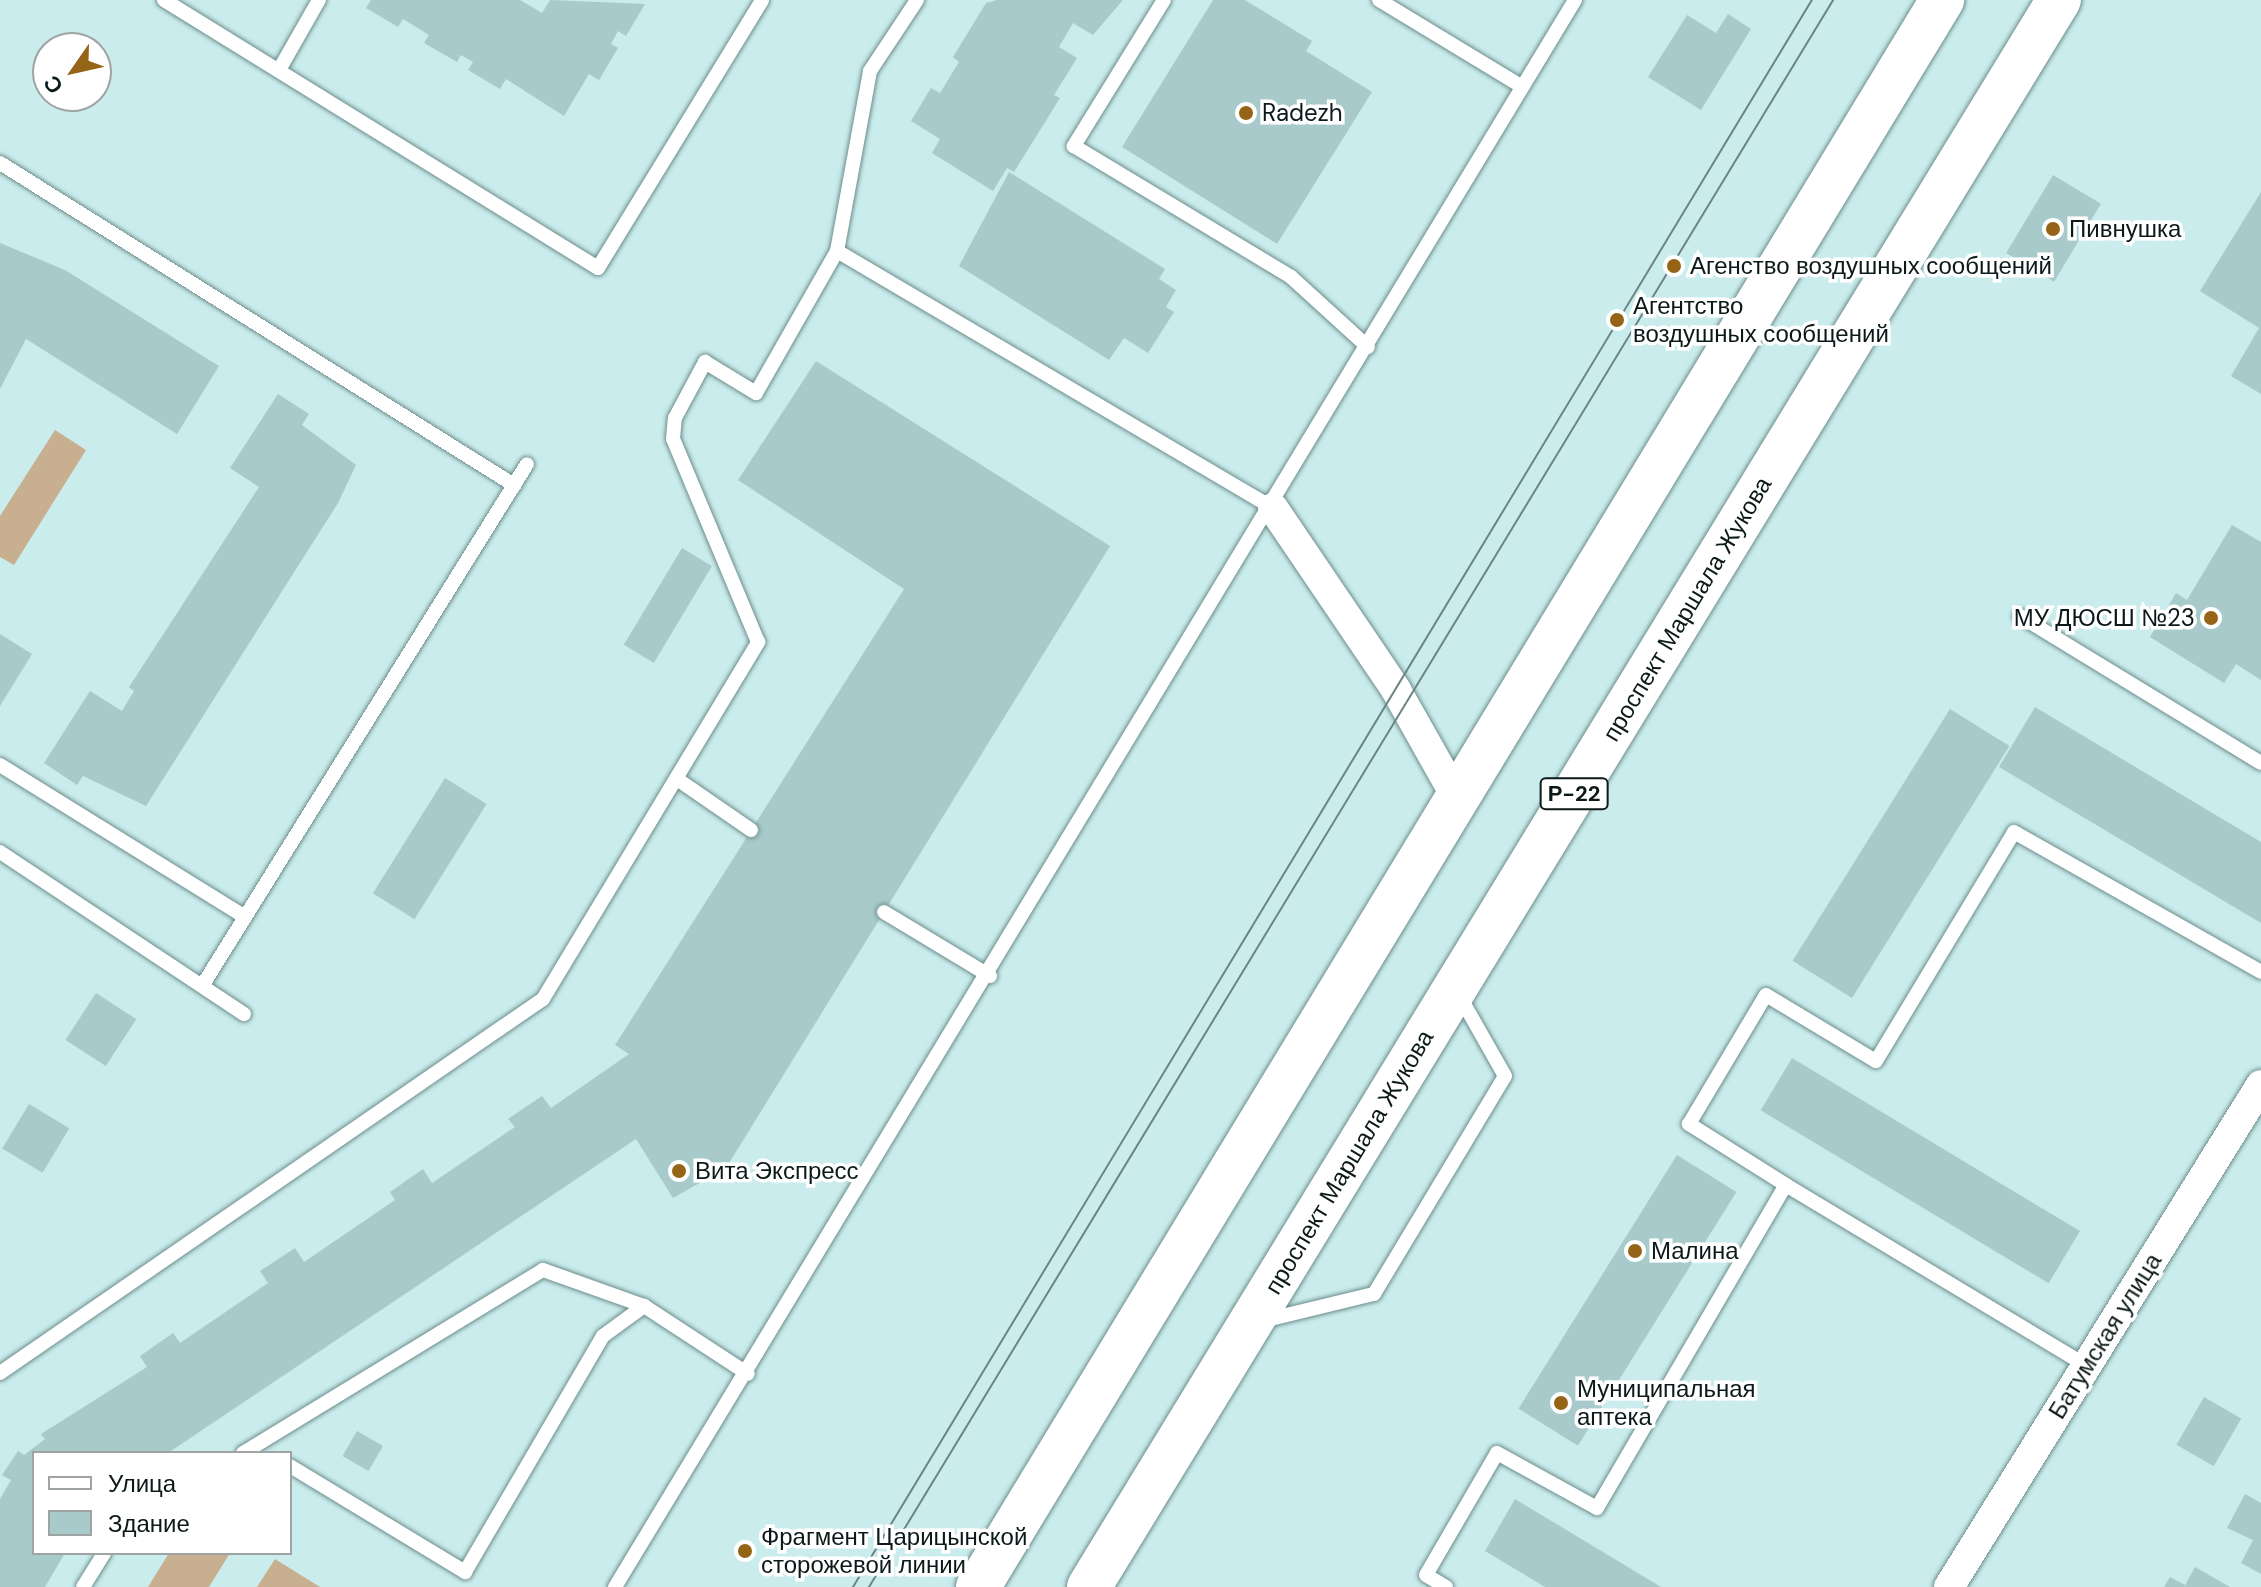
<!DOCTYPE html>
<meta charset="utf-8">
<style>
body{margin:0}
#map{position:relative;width:2261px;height:1587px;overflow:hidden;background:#caecec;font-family:"DM Sans",sans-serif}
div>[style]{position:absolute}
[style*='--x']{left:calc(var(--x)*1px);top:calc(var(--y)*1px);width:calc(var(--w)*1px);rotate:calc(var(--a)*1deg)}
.green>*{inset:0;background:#c8af8f}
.building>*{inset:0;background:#a8caca;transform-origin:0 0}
.roads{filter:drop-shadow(0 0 2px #6d8d8d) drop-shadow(0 0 2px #6d8d8d)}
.service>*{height:14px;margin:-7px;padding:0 7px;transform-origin:7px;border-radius:7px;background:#fff}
.minor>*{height:30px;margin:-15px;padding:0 15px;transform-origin:15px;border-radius:15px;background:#fff}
.trunk>*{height:44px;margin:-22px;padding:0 22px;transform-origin:22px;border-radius:22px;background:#fff}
.tram>*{height:2px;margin:-1px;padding:0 1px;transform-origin:1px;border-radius:1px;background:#6d8484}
.dots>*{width:22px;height:22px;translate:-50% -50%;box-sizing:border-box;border:4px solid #fff;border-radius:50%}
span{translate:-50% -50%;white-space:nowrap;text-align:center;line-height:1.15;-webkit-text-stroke:7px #fff;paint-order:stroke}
.shield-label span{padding:2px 6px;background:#fff;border:2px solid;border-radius:6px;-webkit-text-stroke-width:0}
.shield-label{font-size:22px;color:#0c1919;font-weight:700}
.poi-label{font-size:24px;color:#0c1919}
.left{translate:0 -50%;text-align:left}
.right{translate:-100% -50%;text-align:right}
.street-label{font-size:24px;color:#0c1919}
.legend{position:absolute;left:32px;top:1451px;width:260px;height:104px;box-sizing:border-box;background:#fff;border:2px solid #9ea3a3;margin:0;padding:10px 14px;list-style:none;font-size:24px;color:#0c1919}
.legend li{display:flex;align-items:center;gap:16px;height:40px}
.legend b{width:40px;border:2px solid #9ea3a3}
.north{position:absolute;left:32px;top:32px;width:80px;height:80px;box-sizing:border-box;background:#fff;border:2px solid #9ea3a3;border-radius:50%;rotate:236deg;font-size:22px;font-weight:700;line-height:32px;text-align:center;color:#0c1919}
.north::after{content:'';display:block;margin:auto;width:28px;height:36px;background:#956416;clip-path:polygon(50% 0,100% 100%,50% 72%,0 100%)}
</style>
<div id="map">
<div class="green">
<i style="clip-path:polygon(55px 430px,86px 450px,14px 565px,0 557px,0 516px)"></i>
<i style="clip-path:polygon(169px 1553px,230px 1553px,209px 1587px,148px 1587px)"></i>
<i style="clip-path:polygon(275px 1559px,320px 1587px,257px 1587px)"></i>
</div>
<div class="building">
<i style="clip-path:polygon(371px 0,520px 0,542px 13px,550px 0,645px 4px,626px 36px,618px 31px,611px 44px,618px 48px,599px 80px,589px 74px,564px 116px,506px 79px,500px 89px,468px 70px,473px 62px,461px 55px,457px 62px,424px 43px,429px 35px,403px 19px,398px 27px,366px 8px)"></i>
<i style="clip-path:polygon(997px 0,1123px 0,1093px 35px,1073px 23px,1059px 47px,1077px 58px,1054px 95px,1060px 98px,1014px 172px,1007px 168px,993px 191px,932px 153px,940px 139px,911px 121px,931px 88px,940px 93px,959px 62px,953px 57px,986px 3px)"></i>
<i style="clip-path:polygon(1213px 0,1245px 0,1312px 41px,1306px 51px,1372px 92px,1277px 244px,1122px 147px)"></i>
<i style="clip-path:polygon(1728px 14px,1751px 29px,1701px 110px,1648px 77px,1687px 15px,1716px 33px)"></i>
<i style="clip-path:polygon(1009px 172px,1165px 269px,1159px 279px,1176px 290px,1166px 307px,1174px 312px,1148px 353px,1124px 338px,1109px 360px,959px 266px)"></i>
<i style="left:2053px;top:175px;width:56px;height:91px;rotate:31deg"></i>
<i style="clip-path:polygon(2261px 192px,2261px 394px,2231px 376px,2259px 328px,2200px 291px)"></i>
<i style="clip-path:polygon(0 243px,65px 270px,219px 366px,177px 434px,26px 339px,0 389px)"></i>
<i style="clip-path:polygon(816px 361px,1110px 546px,726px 1168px,673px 1198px,636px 1139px,168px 1453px,34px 1453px,34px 1553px,65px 1553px,45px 1587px,0 1587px,0 1499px,11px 1480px,2px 1475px,18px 1451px,24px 1455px,45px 1439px,41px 1434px,147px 1367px,140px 1356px,173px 1333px,180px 1343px,268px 1283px,260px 1271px,295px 1248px,304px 1262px,395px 1200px,390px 1192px,423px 1169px,432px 1183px,515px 1127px,508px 1119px,542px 1096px,551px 1108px,629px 1054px,615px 1045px,904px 589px,738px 480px)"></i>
<i style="clip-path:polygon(278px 394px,309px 414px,302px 425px,356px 465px,338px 503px,146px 806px,83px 776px,77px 785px,44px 763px,90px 691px,122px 711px,134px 691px,129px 687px,259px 487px,230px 468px)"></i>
<i style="clip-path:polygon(2232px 525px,2261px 542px,2261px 680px,2236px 664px,2224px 683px,2150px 637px,2176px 593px,2187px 600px)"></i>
<i style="left:682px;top:548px;width:35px;height:113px;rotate:31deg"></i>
<i style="clip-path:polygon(0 634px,32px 654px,0 706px)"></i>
<i style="clip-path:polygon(2035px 707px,2261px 842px,2261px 923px,1999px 767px)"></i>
<i style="left:1950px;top:709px;width:70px;height:297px;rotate:32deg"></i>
<i style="left:445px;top:778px;width:49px;height:136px;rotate:32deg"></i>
<i style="left:96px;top:993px;width:48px;height:56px;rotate:33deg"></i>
<i style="left:1792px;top:1058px;width:336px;height:61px;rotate:31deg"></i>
<i style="left:29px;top:1104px;width:47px;height:52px;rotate:31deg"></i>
<i style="left:1677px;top:1155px;width:70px;height:299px;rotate:32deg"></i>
<i style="left:2204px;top:1397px;width:43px;height:55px;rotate:30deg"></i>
<i style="left:357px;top:1431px;width:30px;height:29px;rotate:30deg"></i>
<i style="clip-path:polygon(2245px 1494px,2261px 1503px,2261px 1574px,2241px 1563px,2253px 1540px,2227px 1528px)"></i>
<i style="clip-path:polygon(1515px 1499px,1661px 1587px,1545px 1587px,1485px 1551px)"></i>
<i style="clip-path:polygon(2195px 1567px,2230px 1587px,2164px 1587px,2170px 1577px,2185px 1585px)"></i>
</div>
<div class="roads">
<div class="service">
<i style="--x:164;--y:0;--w:510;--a:31.7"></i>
<i style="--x:598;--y:268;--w:314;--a:-58.5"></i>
<i style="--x:1164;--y:0;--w:172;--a:121.7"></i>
<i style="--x:1074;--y:146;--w:253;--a:31.1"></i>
<i style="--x:1291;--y:277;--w:104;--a:42.3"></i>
<i style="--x:1379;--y:0;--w:166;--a:31.2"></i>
<i style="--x:279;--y:70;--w:81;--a:-60.3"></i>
<i style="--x:0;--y:163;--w:607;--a:32.07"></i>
<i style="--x:837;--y:251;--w:183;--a:-79.6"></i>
<i style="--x:870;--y:71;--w:85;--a:-56.5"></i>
<i style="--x:2020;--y:616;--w:282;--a:31.4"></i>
<i style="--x:0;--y:765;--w:288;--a:31.8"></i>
<i style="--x:677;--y:779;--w:90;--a:34.6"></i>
<i style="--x:0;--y:852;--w:293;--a:33.6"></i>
<i style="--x:884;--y:912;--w:124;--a:31.1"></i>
<i style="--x:204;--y:983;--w:611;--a:-58.1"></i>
<i style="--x:1786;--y:1185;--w:115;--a:-147.8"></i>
<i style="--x:1689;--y:1124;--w:150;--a:-59.2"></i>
<i style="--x:1766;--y:995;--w:128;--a:31"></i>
<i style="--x:1876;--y:1061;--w:267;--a:-58.9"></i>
<i style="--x:2014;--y:832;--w:284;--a:29.5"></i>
<i style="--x:1262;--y:1321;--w:115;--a:-13.6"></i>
<i style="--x:1374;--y:1294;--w:254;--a:-59"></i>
<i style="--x:1505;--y:1076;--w:93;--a:-119.6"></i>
<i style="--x:0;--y:1373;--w:659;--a:-34.56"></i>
<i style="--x:543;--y:999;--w:417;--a:-58.9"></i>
<i style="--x:758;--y:642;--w:220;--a:-112.7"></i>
<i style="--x:673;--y:439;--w:21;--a:-85"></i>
<i style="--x:675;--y:418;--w:64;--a:-61.8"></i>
<i style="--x:705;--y:362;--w:60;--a:31.3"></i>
<i style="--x:756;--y:393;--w:163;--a:-60.3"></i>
<i style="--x:837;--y:251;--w:506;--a:30.52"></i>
<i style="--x:243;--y:1453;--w:351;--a:-31.4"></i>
<i style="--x:543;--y:1270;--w:107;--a:19.6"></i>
<i style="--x:644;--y:1306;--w:124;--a:33.2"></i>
<i style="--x:290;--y:1466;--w:205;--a:31.2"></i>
<i style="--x:465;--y:1572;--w:273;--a:-59.7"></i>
<i style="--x:603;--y:1336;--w:51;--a:-36.2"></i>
<i style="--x:83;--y:1587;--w:40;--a:-58"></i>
<i style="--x:615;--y:1587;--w:1855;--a:-58.83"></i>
<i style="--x:1446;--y:1587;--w:23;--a:-149"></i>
<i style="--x:1426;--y:1575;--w:141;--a:-59.8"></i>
<i style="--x:1497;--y:1453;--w:114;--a:28.8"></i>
<i style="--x:1597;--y:1508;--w:374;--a:-59.7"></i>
<i style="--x:1786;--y:1185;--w:351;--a:31"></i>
</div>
<div class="minor">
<i style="--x:1273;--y:508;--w:220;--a:55.9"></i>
<i style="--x:1396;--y:690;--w:126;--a:60.6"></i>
<i style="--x:1949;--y:1587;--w:591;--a:-58.14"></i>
</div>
<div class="trunk">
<i style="--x:978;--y:1587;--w:1857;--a:-58.72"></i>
<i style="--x:1089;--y:1587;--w:1860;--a:-58.57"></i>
</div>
</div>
<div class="tram">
<i style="--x:853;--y:1587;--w:1854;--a:-58.86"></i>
<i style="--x:869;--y:1587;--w:1857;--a:-58.72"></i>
</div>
<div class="dots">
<i style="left:1246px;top:113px;background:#956416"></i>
<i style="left:2053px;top:229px;background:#956416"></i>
<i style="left:1674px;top:266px;background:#956416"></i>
<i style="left:1617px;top:320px;background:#956416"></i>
<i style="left:2211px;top:618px;background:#956416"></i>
<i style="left:679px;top:1171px;background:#956416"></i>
<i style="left:1635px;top:1251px;background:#956416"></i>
<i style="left:1561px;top:1403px;background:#956416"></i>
<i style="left:745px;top:1551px;background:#956416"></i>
</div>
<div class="shield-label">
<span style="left:1574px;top:794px">Р-22</span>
</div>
<div class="poi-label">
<span class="left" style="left:1262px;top:113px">Radezh</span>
<span class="left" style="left:2069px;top:229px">Пивнушка</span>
<span class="left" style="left:1690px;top:266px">Агенство воздушных сообщений</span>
<span class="left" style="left:1633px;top:320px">Агентство<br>воздушных сообщений</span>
<span class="right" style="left:2195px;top:618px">МУ ДЮСШ №23</span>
<span class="left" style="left:695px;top:1171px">Вита Экспресс</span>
<span class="left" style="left:1651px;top:1251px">Малина</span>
<span class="left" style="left:1577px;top:1403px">Муниципальная<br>аптека</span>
<span class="left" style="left:761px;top:1551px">Фрагмент Царицынской<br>сторожевой линии</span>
</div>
<div class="street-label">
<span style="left:1687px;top:609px;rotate:-59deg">проспект Маршала Жукова</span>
<span style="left:1349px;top:1162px;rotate:-59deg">проспект Маршала Жукова</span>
<span style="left:2105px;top:1336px;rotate:-58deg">Батумская улица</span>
</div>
<ul class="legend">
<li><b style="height:10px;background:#fff"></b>Улица</li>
<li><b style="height:22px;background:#a8caca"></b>Здание</li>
</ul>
<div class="north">С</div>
</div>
